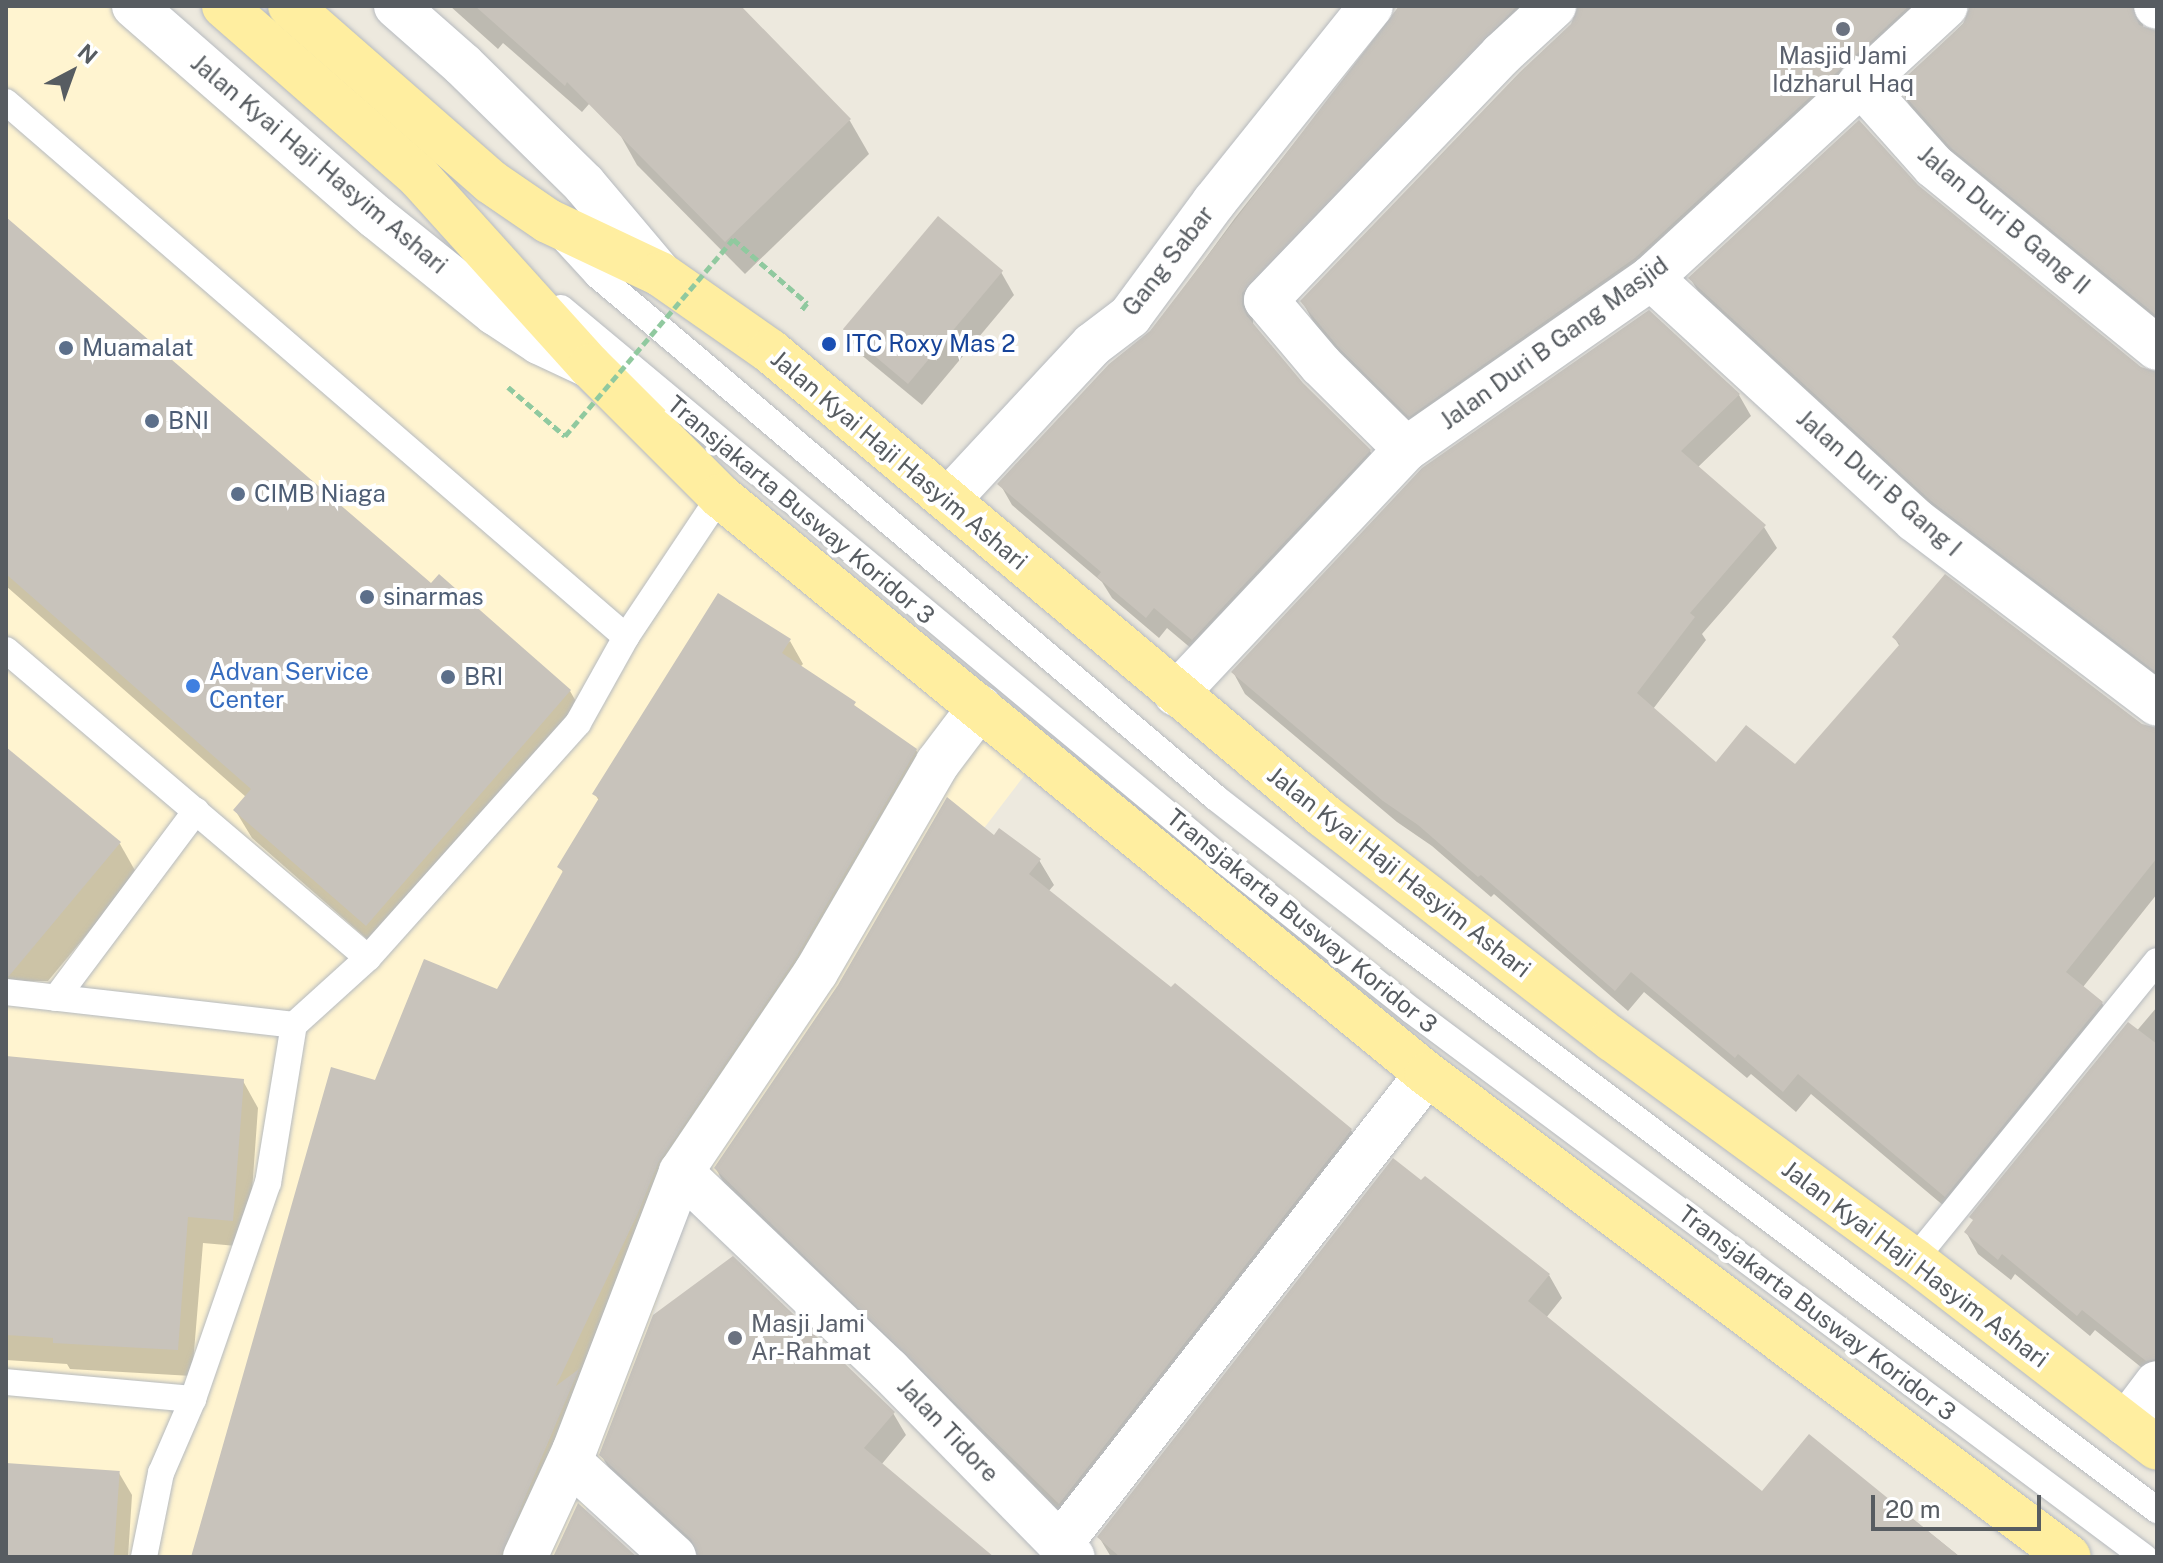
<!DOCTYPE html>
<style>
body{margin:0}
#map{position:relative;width:2163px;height:1563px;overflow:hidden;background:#ede9de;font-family:"Public Sans",sans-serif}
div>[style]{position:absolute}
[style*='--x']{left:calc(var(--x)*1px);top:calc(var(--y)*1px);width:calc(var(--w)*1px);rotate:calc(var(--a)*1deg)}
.commercial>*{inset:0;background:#fff4d0}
.shadow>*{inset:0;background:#0003}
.building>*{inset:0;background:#c8c3bb;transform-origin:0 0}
.path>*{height:5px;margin-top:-2.5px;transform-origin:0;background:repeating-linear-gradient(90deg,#90c99f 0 8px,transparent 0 12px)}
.roads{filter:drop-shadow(0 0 2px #b6babf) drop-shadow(0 0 2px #b6babf)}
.lane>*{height:26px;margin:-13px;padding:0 13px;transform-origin:13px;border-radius:13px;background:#fff}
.street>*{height:44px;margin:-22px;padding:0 22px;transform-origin:22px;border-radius:22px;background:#fff}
.secondary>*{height:44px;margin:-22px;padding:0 22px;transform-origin:22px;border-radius:22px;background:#fff}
.primary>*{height:44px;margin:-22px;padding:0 22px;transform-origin:22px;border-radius:22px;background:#ffeea0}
.path-bridge>*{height:5px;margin-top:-2.5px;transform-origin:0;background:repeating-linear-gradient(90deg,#90c99f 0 8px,transparent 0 12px)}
.dots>*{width:22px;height:22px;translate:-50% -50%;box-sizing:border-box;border:4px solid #fff;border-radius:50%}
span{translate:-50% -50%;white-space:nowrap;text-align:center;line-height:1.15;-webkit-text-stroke:8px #fff;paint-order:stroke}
.worship-label{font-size:24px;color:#5b616d}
.left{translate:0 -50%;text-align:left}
.street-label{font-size:24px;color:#575c61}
.transit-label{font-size:24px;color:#164399}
.service-label{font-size:24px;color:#4e5e75}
.shop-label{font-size:24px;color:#366cbe}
.frame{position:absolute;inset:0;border:8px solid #575c61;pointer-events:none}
.north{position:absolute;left:32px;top:32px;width:80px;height:80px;-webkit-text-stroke:6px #fff;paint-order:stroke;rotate:41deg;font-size:22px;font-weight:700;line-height:32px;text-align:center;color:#575c61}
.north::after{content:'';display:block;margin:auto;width:28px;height:36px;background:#575c61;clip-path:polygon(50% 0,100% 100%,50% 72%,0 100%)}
.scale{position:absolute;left:1871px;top:1495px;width:170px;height:36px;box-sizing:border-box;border:4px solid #575c61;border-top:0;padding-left:10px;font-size:24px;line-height:28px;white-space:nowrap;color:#575c61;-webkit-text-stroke:6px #fff;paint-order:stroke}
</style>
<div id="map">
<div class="commercial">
<i style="clip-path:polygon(6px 6px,121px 6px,1030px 768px,684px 1220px,597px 1482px,566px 1557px,6px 1557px)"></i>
</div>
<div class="shadow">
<i style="clip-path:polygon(450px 6px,675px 6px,582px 112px,503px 43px,498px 49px)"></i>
<i style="clip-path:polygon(1403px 6px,1554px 6px,1253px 314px,1253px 326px,1302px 384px,1370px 451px,1382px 472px,1205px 660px,1167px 628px,1159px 638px,1112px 598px,1102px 582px,1012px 505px,1000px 484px,1151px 333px,1235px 218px)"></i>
<i style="clip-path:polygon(1580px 6px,1946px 6px,1647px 280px,1422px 437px,1354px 369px,1314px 323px,1302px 301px,1573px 25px)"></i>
<i style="clip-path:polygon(1972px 6px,2157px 6px,2143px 22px,2143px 29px,2157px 33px,2157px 325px,1966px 169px,1911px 108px,1899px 86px,1972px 15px)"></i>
<i style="clip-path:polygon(742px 10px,850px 121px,869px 154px,745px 274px,637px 165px,618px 131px)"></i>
<i style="clip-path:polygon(1917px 187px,2140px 369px,2157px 374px,2157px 683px,1945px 522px,1703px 299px,1690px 278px)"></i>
<i style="clip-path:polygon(6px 220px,431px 586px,570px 691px,586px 719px,383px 953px,252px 838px,235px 810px,246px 797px,6px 586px)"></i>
<i style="clip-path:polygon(1001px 272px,1014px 295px,922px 405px,859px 353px,845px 330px)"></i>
<i style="clip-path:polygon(1649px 313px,1739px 395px,1751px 416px,1697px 468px,1764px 527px,1777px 548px,1702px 634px,1706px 640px,1653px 709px,1716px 765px,1795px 767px,1900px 647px,1894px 637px,2157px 731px,2157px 894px,2083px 987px,2102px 1003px,2114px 1024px,1957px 1217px,1811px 1094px,1796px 1112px,1751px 1074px,1747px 1078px,1644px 992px,1628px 1011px,1494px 894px,1491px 897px,1432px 846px,1397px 822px,1245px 694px,1233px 672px)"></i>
<i style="clip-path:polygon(790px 641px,803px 664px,800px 667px,916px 750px,929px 773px,670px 1186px,520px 1557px,192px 1557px,376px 1083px,498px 992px,564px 874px,560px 867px,599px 801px,595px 794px)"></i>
<i style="clip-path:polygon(6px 752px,120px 844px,137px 874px,48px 981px,6px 981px)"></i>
<i style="clip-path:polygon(995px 837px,1039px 860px,1054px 885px,1048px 892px,1351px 1130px,1365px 1155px,1074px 1528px,730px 1194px,716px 1169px)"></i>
<i style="clip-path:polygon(2157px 1007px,2157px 1380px,2095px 1330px,2090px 1336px,2015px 1274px,2011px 1280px,1978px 1254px,1966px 1232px)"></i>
<i style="clip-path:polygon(6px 1059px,243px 1081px,258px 1108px,248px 1247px,203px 1243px,192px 1376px,70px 1369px,67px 1364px,6px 1360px)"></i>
<i style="clip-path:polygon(1549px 1275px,1562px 1298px,1546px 1318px,1763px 1494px,1810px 1437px,1960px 1557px,1111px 1557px,1099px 1537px)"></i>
<i style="clip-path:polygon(893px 1413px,906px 1435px,881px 1465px,991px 1557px,700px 1557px,615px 1478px,601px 1455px)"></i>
<i style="clip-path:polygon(6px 1464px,119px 1473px,132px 1495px,128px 1557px,6px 1557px)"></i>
</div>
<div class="building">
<i style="clip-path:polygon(475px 6px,741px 6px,851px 119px,725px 242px,567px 82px,565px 86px)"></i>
<i style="clip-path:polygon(1399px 6px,1517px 6px,1242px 293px,1242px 305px,1247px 316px,1303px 383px,1371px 450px,1192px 640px,1154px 608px,1146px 618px,1097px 577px,1101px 572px,997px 484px,1109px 364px,1150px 331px)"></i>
<i style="clip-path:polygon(1578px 6px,1909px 6px,1635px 258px,1409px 417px,1339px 348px,1300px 301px,1520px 72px,1571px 24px)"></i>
<i style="clip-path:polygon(1970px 6px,2132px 6px,2139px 25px,2157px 31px,2157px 316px,1951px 148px,1896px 86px,1963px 24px)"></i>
<i style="clip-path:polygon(1859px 120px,1918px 185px,2141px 367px,2157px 372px,2157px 673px,1931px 501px,1688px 278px)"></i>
<i style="left:938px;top:216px;width:85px;height:148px;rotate:40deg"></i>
<i style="clip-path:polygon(6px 217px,431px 583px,439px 574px,571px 690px,366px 926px,233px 810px,251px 789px,6px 574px)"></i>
<i style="clip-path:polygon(1649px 310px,1740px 394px,1681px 451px,1766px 525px,1690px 613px,1695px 617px,1637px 693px,1716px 762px,1746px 725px,1795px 764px,1900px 644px,1892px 637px,1945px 574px,2142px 724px,2157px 728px,2157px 858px,2066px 972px,2103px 1002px,1945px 1197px,1798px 1074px,1783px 1092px,1738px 1054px,1735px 1058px,1631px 972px,1615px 991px,1481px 875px,1478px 877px,1418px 825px,1383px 801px,1231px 672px,1422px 468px)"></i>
<i style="clip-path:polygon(718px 593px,791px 639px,782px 653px,856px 702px,854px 705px,917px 749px,795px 959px,658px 1163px,638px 1213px,556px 1386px,579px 1369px,500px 1557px,191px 1557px,331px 1067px,375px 1080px,424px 959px,497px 989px,563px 871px,557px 867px,599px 798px,592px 794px)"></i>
<i style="clip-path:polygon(6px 747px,121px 842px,9px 976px,6px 976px)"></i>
<i style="clip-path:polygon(947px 797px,994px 835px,999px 828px,1041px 859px,1029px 874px,1171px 987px,1175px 983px,1352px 1129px,1059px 1504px,714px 1168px,838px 985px)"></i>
<i style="clip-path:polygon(2128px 1022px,2157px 1044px,2157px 1359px,2146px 1361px,2082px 1310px,2077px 1316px,2002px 1254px,1998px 1260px,1964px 1232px,1973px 1220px,1969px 1217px)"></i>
<i style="clip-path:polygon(6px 1056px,244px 1079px,233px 1221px,188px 1217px,178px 1350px,53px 1343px,53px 1338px,6px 1335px)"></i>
<i style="clip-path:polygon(1393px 1158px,1421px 1180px,1425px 1176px,1550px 1274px,1528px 1301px,1762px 1491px,1809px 1434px,1960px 1557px,1120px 1557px,1097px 1537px)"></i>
<i style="clip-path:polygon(733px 1256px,895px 1412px,864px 1448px,994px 1557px,698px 1557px,691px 1539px,599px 1455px,653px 1315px)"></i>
<i style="left:6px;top:1463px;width:114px;height:94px;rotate:4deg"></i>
<i style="clip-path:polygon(578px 1503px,637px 1557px,553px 1557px)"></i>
</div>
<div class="path">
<i style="--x:733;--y:239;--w:98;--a:40.9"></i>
<i style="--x:807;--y:303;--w:11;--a:128"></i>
<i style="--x:508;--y:387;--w:75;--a:40.7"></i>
</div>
<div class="roads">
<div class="lane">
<i style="--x:6;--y:102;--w:819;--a:40.79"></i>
<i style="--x:563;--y:238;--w:50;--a:47.4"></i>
<i style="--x:597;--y:275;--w:810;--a:40.19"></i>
<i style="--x:1216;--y:798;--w:224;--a:37.9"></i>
<i style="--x:1393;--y:936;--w:956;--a:36.92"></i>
<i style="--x:561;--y:308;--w:867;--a:39.81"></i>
<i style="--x:1227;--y:863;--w:236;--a:38.6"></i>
<i style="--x:1411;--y:1010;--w:915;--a:36.73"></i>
<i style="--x:6;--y:650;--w:475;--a:40.4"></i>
<i style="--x:6;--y:992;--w:290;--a:6.5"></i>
<i style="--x:56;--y:998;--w:234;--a:-53.2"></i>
<i style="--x:1914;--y:1260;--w:385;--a:-50.9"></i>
<i style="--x:6;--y:1382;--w:188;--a:5.2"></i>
<i style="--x:144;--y:1557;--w:86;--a:-78.6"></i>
<i style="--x:161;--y:1473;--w:81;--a:-66.6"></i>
<i style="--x:193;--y:1399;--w:229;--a:-70.9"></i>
<i style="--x:268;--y:1183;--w:160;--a:-80.7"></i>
<i style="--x:294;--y:1025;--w:100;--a:-42.2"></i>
<i style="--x:368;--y:958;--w:315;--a:-48.2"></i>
<i style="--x:578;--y:723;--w:98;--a:-60.8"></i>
<i style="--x:626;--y:637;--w:169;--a:-56.3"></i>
</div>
<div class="street">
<i style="--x:2156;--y:6;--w:1;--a:45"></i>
<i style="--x:1860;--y:83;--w:111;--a:48.3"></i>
<i style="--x:1934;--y:166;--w:288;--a:39.2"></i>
<i style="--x:1651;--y:278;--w:358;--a:42.5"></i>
<i style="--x:1915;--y:520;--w:304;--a:37.2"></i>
<i style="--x:1406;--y:449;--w:120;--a:-135.3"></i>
<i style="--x:1321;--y:365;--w:85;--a:-130.2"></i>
<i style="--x:1266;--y:300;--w:341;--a:-46.2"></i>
<i style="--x:1502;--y:54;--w:71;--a:-42.7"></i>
<i style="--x:948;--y:500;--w:212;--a:-47.1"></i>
<i style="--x:1092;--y:345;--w:48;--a:-37.3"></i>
<i style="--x:1130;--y:316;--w:142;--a:-53.6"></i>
<i style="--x:1214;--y:202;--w:251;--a:-51.3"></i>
<i style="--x:1176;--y:694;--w:336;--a:-46.8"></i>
<i style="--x:1406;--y:449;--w:299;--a:-34.9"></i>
<i style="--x:1651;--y:278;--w:401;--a:-42.7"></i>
<i style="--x:681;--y:1172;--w:287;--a:43.6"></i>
<i style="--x:889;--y:1370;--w:262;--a:45.5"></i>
<i style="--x:2126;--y:1424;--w:51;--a:-52.9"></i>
<i style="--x:570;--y:1462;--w:141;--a:42.4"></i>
<i style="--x:1060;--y:1544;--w:596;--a:-52.02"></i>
<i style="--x:525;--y:1557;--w:117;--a:-65.2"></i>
<i style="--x:574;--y:1451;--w:299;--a:-69"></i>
<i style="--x:681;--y:1172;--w:241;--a:-56"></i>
<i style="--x:816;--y:972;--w:241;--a:-59.8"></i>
<i style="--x:937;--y:764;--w:71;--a:-53"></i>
</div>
<div class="secondary">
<i style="--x:134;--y:6;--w:321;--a:41.1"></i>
<i style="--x:376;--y:217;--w:153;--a:38.9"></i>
<i style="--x:495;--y:313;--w:53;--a:33.4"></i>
<i style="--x:539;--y:342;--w:56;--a:25.2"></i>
<i style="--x:396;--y:6;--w:89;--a:41.4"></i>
<i style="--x:463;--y:65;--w:170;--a:44.5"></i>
<i style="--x:584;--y:184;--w:118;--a:49.8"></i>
</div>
<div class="primary">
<i style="--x:224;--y:6;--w:259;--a:41.2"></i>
<i style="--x:419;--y:177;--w:255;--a:47.9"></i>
<i style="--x:590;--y:366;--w:184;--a:45"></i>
<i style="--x:720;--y:496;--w:913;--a:39.27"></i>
<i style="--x:1427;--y:1074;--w:803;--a:36.96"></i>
<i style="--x:290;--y:6;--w:267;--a:41.2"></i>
<i style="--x:491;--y:182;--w:69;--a:34.4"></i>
<i style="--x:548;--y:221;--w:124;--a:25.3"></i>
<i style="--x:660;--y:274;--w:134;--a:35"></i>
<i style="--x:770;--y:351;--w:722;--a:40"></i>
<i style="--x:1323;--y:815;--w:366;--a:37.8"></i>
<i style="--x:1612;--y:1039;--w:374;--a:36.2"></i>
<i style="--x:1914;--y:1260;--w:307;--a:37.7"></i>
</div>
</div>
<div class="path-bridge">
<i style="--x:565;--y:436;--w:259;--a:-49.5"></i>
</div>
<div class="dots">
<i style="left:1843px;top:29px;background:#6b7280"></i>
<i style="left:829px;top:344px;background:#1a4fb4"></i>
<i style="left:66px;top:348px;background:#5c6f8a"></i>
<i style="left:152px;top:421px;background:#5c6f8a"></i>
<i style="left:238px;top:494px;background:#5c6f8a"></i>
<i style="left:367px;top:597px;background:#5c6f8a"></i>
<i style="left:448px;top:677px;background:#5c6f8a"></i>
<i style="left:193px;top:686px;background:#3f7fe0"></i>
<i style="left:735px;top:1338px;background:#6b7280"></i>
</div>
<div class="worship-label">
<span style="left:1843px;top:70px">Masjid Jami<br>Idzharul Haq</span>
<span class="left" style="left:751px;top:1338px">Masji Jami<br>Ar-Rahmat</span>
</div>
<div class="street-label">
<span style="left:319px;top:164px;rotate:40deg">Jalan Kyai Haji Hasyim Ashari</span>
<span style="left:2004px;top:220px;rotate:40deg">Jalan Duri B Gang II</span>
<span style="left:1168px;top:261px;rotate:-52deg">Gang Sabar</span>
<span style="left:1554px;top:343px;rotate:-36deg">Jalan Duri B Gang Masjid</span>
<span style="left:899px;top:460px;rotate:40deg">Jalan Kyai Haji Hasyim Ashari</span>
<span style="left:1879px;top:483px;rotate:41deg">Jalan Duri B Gang I</span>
<span style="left:801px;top:510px;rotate:40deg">Transjakarta Busway Koridor 3</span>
<span style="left:1399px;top:872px;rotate:38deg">Jalan Kyai Haji Hasyim Ashari</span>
<span style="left:1302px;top:921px;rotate:39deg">Transjakarta Busway Koridor 3</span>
<span style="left:1915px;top:1264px;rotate:37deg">Jalan Kyai Haji Hasyim Ashari</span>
<span style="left:1817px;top:1313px;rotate:37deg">Transjakarta Busway Koridor 3</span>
<span style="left:948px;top:1430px;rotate:46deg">Jalan Tidore</span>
</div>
<div class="transit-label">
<span class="left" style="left:845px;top:344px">ITC Roxy Mas 2</span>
</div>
<div class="service-label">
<span class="left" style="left:82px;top:348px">Muamalat</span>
<span class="left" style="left:168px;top:421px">BNI</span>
<span class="left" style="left:254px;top:494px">CIMB Niaga</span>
<span class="left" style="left:383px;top:597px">sinarmas</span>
<span class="left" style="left:464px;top:677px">BRI</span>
</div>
<div class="shop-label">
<span class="left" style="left:209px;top:686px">Advan Service<br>Center</span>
</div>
<div class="frame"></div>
<div class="north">N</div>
<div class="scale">20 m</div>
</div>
